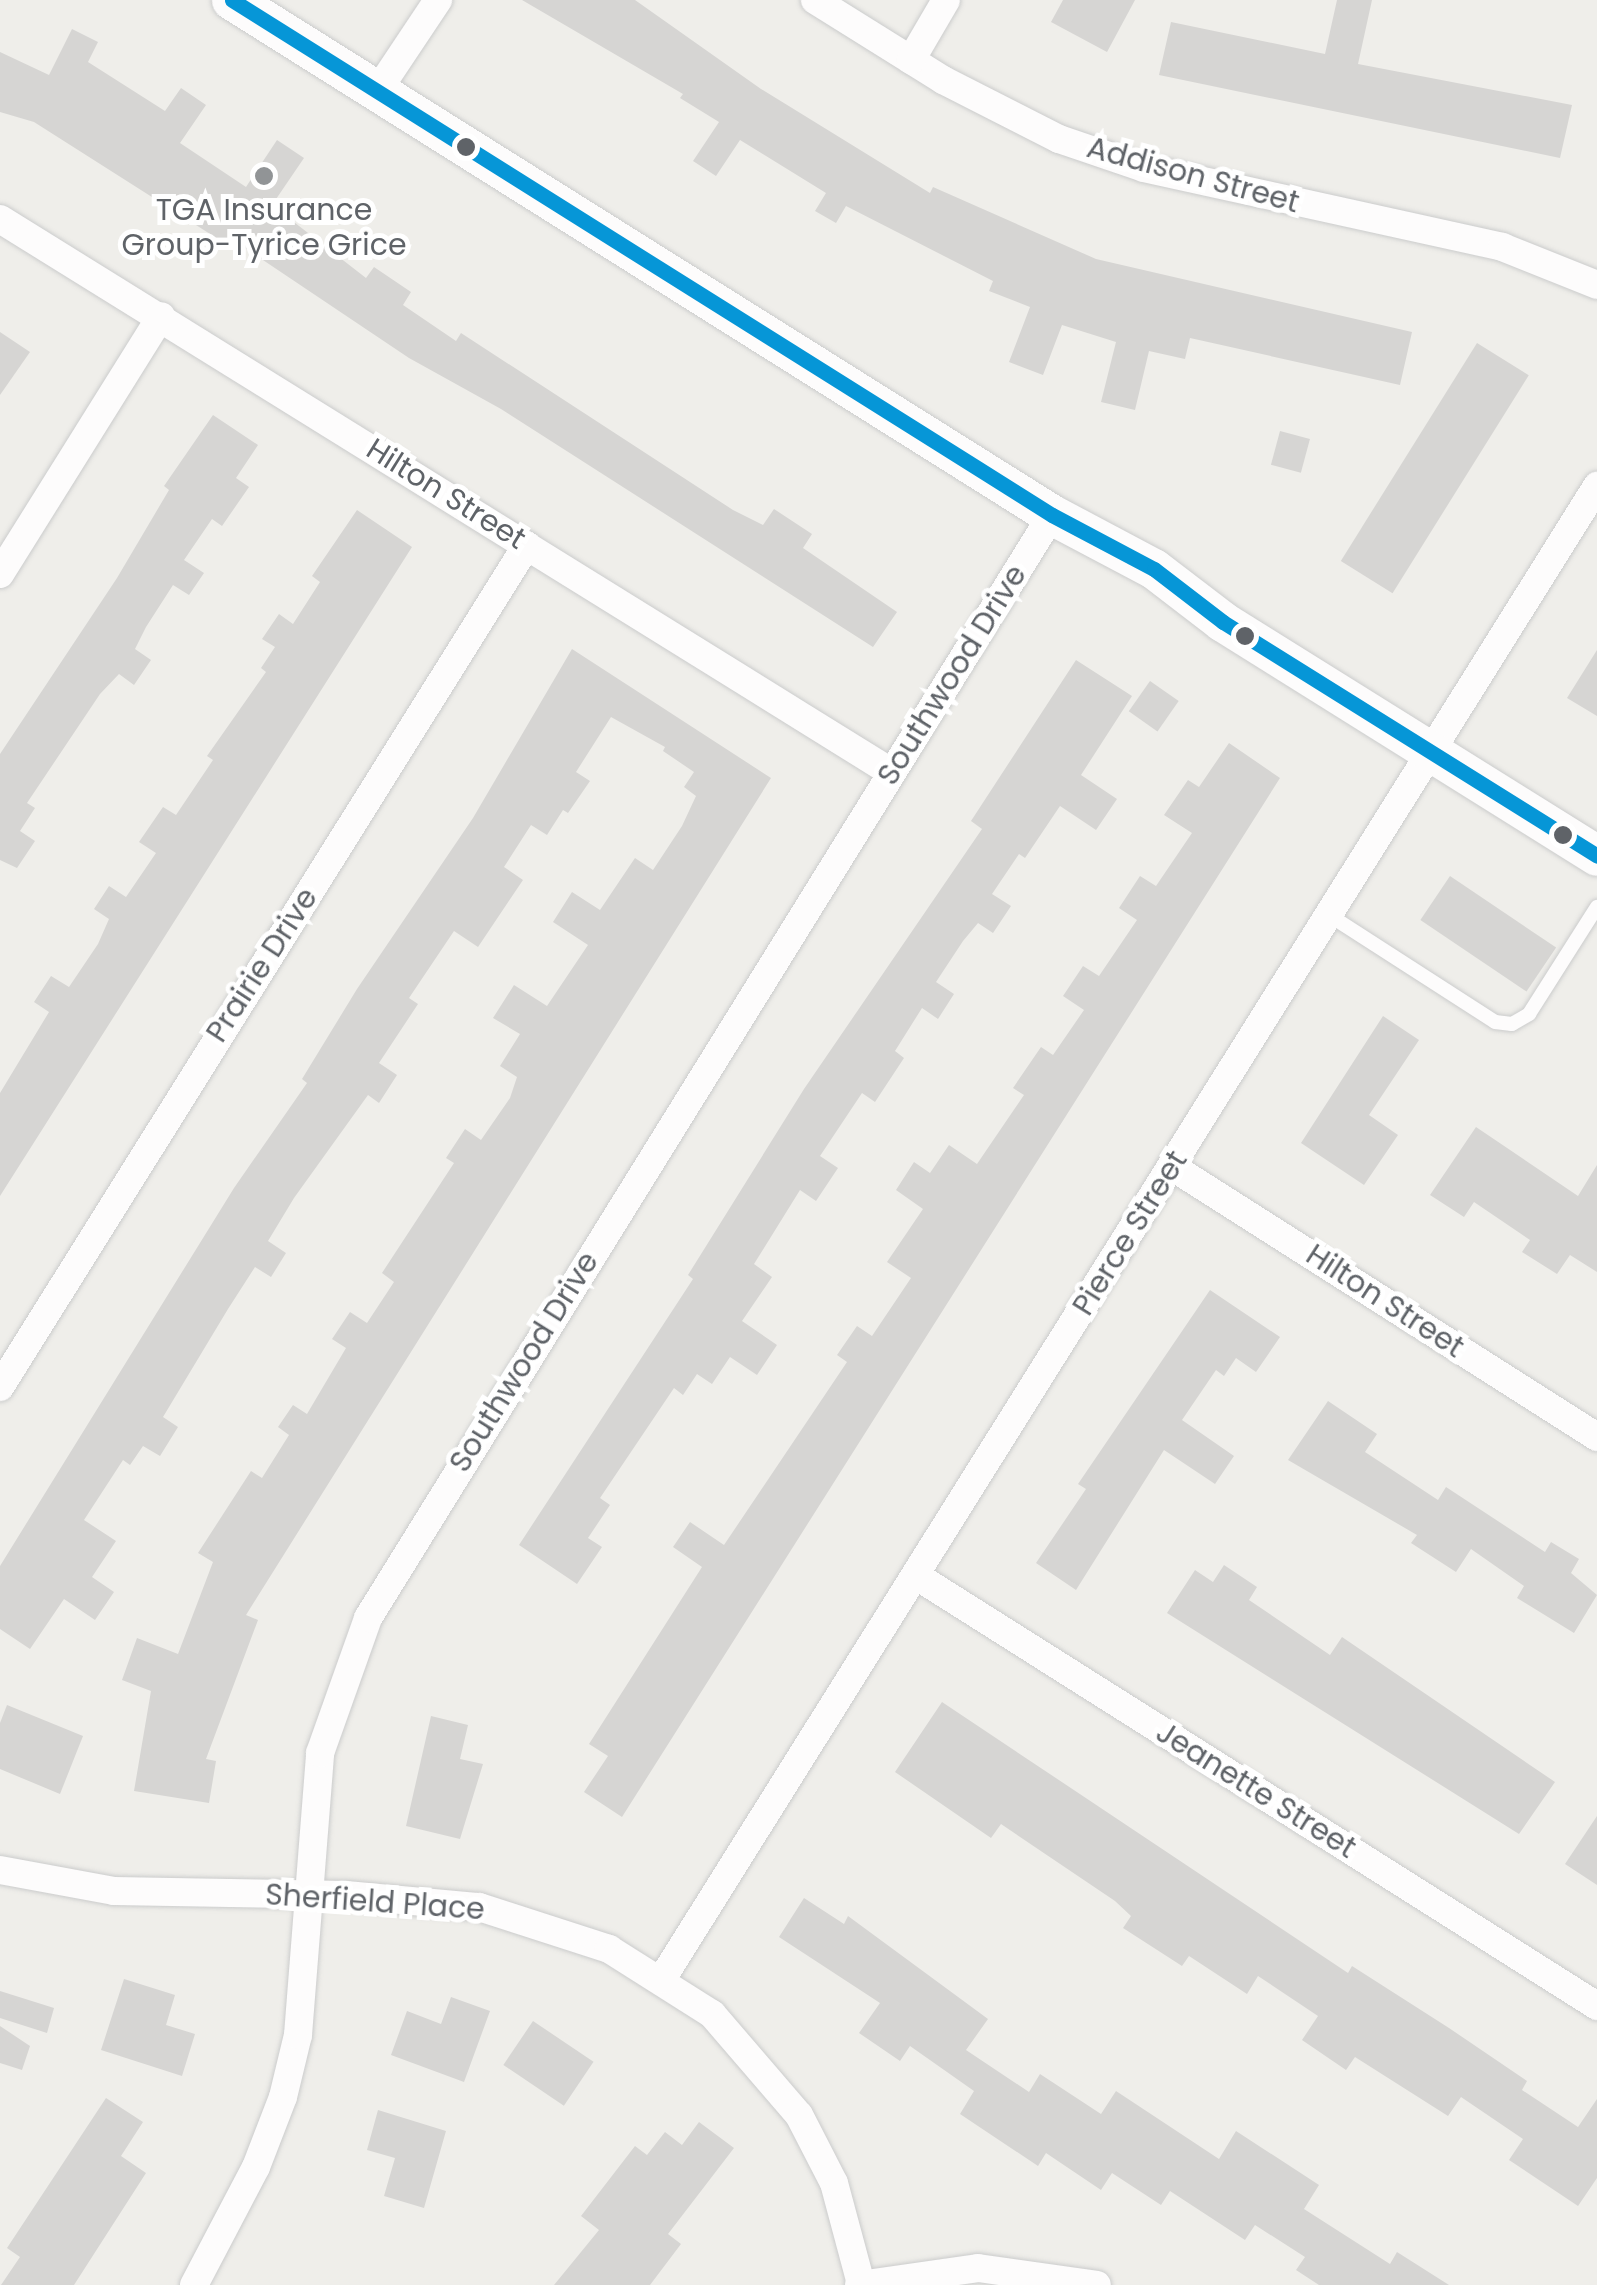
<!DOCTYPE html>
<style>
body{margin:0}
#map{position:relative;width:1597px;height:2285px;overflow:hidden;background:#efeeea;font-family:Poppins,sans-serif}
div>[style]{position:absolute}
[style*='--x']{left:calc(var(--x)*1px);top:calc(var(--y)*1px);width:calc(var(--w)*1px);rotate:calc(var(--a)*1deg)}
.building>*{inset:0;background:#d6d5d3;transform-origin:0 0}
.roads{filter:drop-shadow(0 0 2px #cbcccc) drop-shadow(0 0 2px #cbcccc)}
.service>*{height:14px;margin:-7px;padding:0 7px;transform-origin:7px;border-radius:7px;background:#fdfcfc}
.minor>*{height:28px;margin:-14px;padding:0 14px;transform-origin:14px;border-radius:14px;background:#fdfcfc}
.secondary>*{height:40px;margin:-20px;padding:0 20px;transform-origin:20px;border-radius:20px;background:#fdfcfc}
.bus-1>*{height:15px;margin:-7.5px;padding:0 7.5px;transform-origin:7.5px;border-radius:7.5px;background:#0696d7}
.dots>*{width:28px;height:28px;translate:-50% -50%;box-sizing:border-box;border:5px solid #fff;border-radius:50%}
span{translate:-50% -50%;white-space:nowrap;text-align:center;line-height:1.15;-webkit-text-stroke:10px #fff;paint-order:stroke}
.street-label{font-size:30px;color:#5f6368}
.poi-label{font-size:30px;color:#5f6368}
</style>
<div id="map">
<div class="building">
<i style="clip-path:polygon(522px 0,635px 0,761px 89px,930px 193px,933px 187px,1096px 259px,1412px 332px,1400px 385px,1190px 338px,1185px 359px,1149px 351px,1135px 410px,1101px 402px,1116px 342px,1062px 325px,1043px 375px,1009px 362px,1030px 307px,989px 291px,993px 281px,846px 206px,836px 223px,815px 211px,826px 193px,740px 140px,716px 176px,693px 161px,719px 122px,680px 98px,683px 94px)"></i>
<i style="clip-path:polygon(1063px 0,1135px 0,1107px 52px,1051px 22px)"></i>
<i style="clip-path:polygon(1337px 0,1372px 0,1358px 64px,1572px 105px,1560px 158px,1159px 75px,1171px 22px,1325px 54px)"></i>
<i style="clip-path:polygon(72px 29px,98px 42px,88px 62px,165px 111px,181px 88px,206px 105px,180px 143px,246px 187px,277px 140px,304px 158px,272px 205px,366px 278px,374px 267px,411px 292px,403px 305px,456px 341px,461px 333px,733px 510px,763px 525px,774px 509px,812px 534px,803px 548px,897px 612px,873px 647px,501px 409px,409px 358px,233px 240px,229px 246px,34px 122px,0 112px,0 52px,49px 75px)"></i>
<i style="clip-path:polygon(0 332px,30px 352px,0 395px)"></i>
<i style="left:1477px;top:343px;width:61px;height:257px;rotate:32deg"></i>
<i style="clip-path:polygon(213px 415px,258px 445px,236px 478px,249px 487px,222px 526px,212px 519px,184px 560px,204px 573px,189px 595px,173px 585px,146px 627px,135px 649px,151px 660px,134px 685px,119px 674px,100px 694px,27px 803px,35px 808px,20px 831px,35px 841px,17px 868px,0 860px,0 754px,117px 578px,169px 490px,164px 486px)"></i>
<i style="left:1280px;top:431px;width:31px;height:35px;rotate:15deg"></i>
<i style="clip-path:polygon(357px 510px,412px 547px,0 1196px,0 1093px,49px 1012px,34px 1002px,51px 976px,69px 987px,98px 944px,109px 919px,94px 909px,109px 886px,126px 897px,156px 853px,139px 842px,163px 807px,176px 815px,213px 760px,207px 756px,266px 672px,261px 668px,275px 647px,262px 639px,279px 614px,293px 624px,320px 582px,312px 576px)"></i>
<i style="clip-path:polygon(572px 649px,771px 778px,246px 1615px,258px 1620px,206px 1759px,216px 1761px,209px 1803px,134px 1791px,151px 1691px,122px 1680px,137px 1638px,178px 1654px,213px 1562px,198px 1553px,251px 1471px,262px 1478px,289px 1435px,278px 1427px,293px 1405px,307px 1414px,346px 1348px,332px 1339px,350px 1312px,367px 1323px,394px 1282px,382px 1273px,454px 1163px,446px 1158px,465px 1129px,481px 1140px,510px 1098px,517px 1077px,500px 1066px,520px 1034px,493px 1018px,514px 985px,547px 1006px,588px 945px,553px 922px,572px 892px,600px 910px,635px 858px,653px 870px,682px 826px,696px 796px,684px 787px,694px 772px,663px 751px,665px 747px,611px 717px,576px 772px,590px 781px,568px 813px,563px 810px,547px 835px,531px 825px,504px 867px,523px 880px,478px 947px,454px 931px,409px 998px,418px 1004px,379px 1063px,397px 1075px,379px 1103px,368px 1095px,294px 1198px,268px 1241px,286px 1253px,271px 1277px,255px 1267px,228px 1309px,163px 1417px,178px 1427px,160px 1456px,143px 1446px,130px 1465px,123px 1460px,84px 1520px,116px 1541px,92px 1577px,114px 1592px,95px 1620px,64px 1599px,30px 1649px,0 1629px,0 1566px,234px 1188px,307px 1083px,302px 1079px,357px 989px,473px 818px)"></i>
<i style="clip-path:polygon(1597px 650px,1597px 716px,1567px 698px)"></i>
<i style="clip-path:polygon(1076px 660px,1132px 696px,1081px 775px,1117px 799px,1096px 830px,1060px 806px,1025px 858px,1019px 854px,992px 894px,1011px 906px,993px 933px,978px 923px,963px 941px,936px 982px,954px 994px,938px 1019px,922px 1008px,895px 1051px,904px 1058px,875px 1102px,862px 1093px,820px 1156px,838px 1168px,816px 1201px,800px 1190px,754px 1264px,772px 1277px,742px 1321px,777px 1345px,757px 1375px,730px 1357px,712px 1384px,697px 1374px,683px 1395px,674px 1388px,600px 1498px,610px 1505px,588px 1538px,602px 1547px,577px 1584px,519px 1545px,693px 1279px,688px 1275px,804px 1089px,982px 829px,971px 821px)"></i>
<i style="left:1150px;top:681px;width:35px;height:37px;rotate:35deg"></i>
<i style="clip-path:polygon(1229px 743px,1280px 778px,622px 1817px,584px 1792px,608px 1756px,589px 1744px,702px 1567px,673px 1547px,690px 1522px,724px 1545px,847px 1362px,837px 1355px,857px 1326px,872px 1336px,911px 1278px,887px 1262px,923px 1209px,896px 1190px,914px 1162px,930px 1173px,949px 1145px,977px 1164px,1024px 1095px,1013px 1088px,1041px 1047px,1053px 1055px,1084px 1010px,1063px 996px,1083px 966px,1099px 976px,1137px 920px,1119px 908px,1140px 876px,1156px 886px,1192px 833px,1164px 815px,1188px 780px,1199px 787px)"></i>
<i style="left:1450px;top:876px;width:128px;height:53px;rotate:34deg"></i>
<i style="clip-path:polygon(1383px 1016px,1419px 1040px,1369px 1115px,1398px 1135px,1364px 1185px,1301px 1143px)"></i>
<i style="clip-path:polygon(1476px 1127px,1578px 1196px,1597px 1165px,1597px 1272px,1570px 1255px,1557px 1274px,1522px 1252px,1530px 1240px,1474px 1202px,1464px 1217px,1430px 1195px)"></i>
<i style="clip-path:polygon(1210px 1290px,1280px 1337px,1256px 1372px,1236px 1358px,1224px 1376px,1216px 1370px,1182px 1420px,1234px 1456px,1215px 1484px,1164px 1450px,1076px 1590px,1036px 1563px,1086px 1489px,1078px 1484px)"></i>
<i style="clip-path:polygon(1328px 1401px,1377px 1434px,1365px 1452px,1438px 1500px,1446px 1487px,1545px 1552px,1551px 1542px,1579px 1559px,1571px 1573px,1597px 1595px,1574px 1633px,1517px 1598px,1524px 1586px,1471px 1549px,1456px 1572px,1411px 1543px,1417px 1535px,1288px 1460px)"></i>
<i style="clip-path:polygon(1224px 1565px,1257px 1587px,1249px 1600px,1330px 1655px,1342px 1637px,1555px 1782px,1519px 1834px,1167px 1613px,1195px 1570px,1213px 1582px)"></i>
<i style="clip-path:polygon(942px 1702px,1348px 1973px,1352px 1966px,1449px 2028px,1527px 2081px,1522px 2090px,1578px 2127px,1597px 2099px,1597px 2178px,1578px 2206px,1509px 2160px,1523px 2139px,1461px 2097px,1448px 2116px,1355px 2057px,1346px 2070px,1302px 2040px,1318px 2016px,1258px 1976px,1247px 1994px,1189px 1956px,1182px 1966px,1123px 1928px,1131px 1916px,1115px 1901px,1001px 1824px,991px 1838px,895px 1772px)"></i>
<i style="clip-path:polygon(7px 1705px,83px 1736px,60px 1794px,0 1769px,0 1723px)"></i>
<i style="clip-path:polygon(431px 1716px,468px 1725px,460px 1759px,483px 1764px,460px 1839px,406px 1826px)"></i>
<i style="clip-path:polygon(1597px 1816px,1597px 1885px,1565px 1864px)"></i>
<i style="clip-path:polygon(804px 1898px,844px 1924px,848px 1916px,988px 2019px,966px 2050px,1029px 2092px,1040px 2074px,1101px 2114px,1116px 2091px,1219px 2159px,1236px 2131px,1319px 2185px,1304px 2209px,1390px 2264px,1397px 2252px,1449px 2285px,1319px 2285px,1296px 2270px,1305px 2257px,1255px 2225px,1245px 2240px,1170px 2191px,1161px 2205px,1112px 2173px,1101px 2190px,1046px 2153px,1038px 2166px,960px 2114px,974px 2091px,910px 2046px,900px 2061px,859px 2033px,880px 2003px,779px 1937px)"></i>
<i style="clip-path:polygon(124px 1979px,175px 1995px,166px 2025px,195px 2034px,182px 2076px,101px 2050px)"></i>
<i style="clip-path:polygon(0 1991px,54px 2008px,47px 2033px,0 2018px)"></i>
<i style="clip-path:polygon(451px 1997px,490px 2011px,464px 2082px,391px 2055px,407px 2011px,441px 2024px)"></i>
<i style="left:533px;top:2021px;width:73px;height:53px;rotate:34deg"></i>
<i style="clip-path:polygon(0 2026px,30px 2046px,22px 2070px,0 2063px)"></i>
<i style="clip-path:polygon(106px 2098px,143px 2122px,121px 2156px,146px 2173px,74px 2285px,1px 2285px,20px 2257px,7px 2248px)"></i>
<i style="clip-path:polygon(378px 2110px,446px 2131px,424px 2208px,384px 2196px,395px 2158px,367px 2150px)"></i>
<i style="clip-path:polygon(699px 2122px,734px 2148px,668px 2234px,681px 2244px,650px 2285px,554px 2285px,599px 2230px,581px 2216px,635px 2146px,647px 2155px,665px 2132px,682px 2145px)"></i>
</div>
<div class="roads">
<div class="service">
<i style="--x:1329;--y:915;--w:197;--a:32.8"></i>
<i style="--x:1495;--y:1022;--w:17;--a:7"></i>
<i style="--x:1512;--y:1024;--w:20;--a:-30"></i>
<i style="--x:1529;--y:1014;--w:127;--a:-57.6"></i>
</div>
<div class="minor">
<i style="--x:815;--y:0;--w:151;--a:32"></i>
<i style="--x:943;--y:80;--w:130;--a:27"></i>
<i style="--x:1059;--y:139;--w:90;--a:18.8"></i>
<i style="--x:1144;--y:168;--w:367;--a:12.4"></i>
<i style="--x:1502;--y:247;--w:102;--a:21.8"></i>
<i style="--x:911;--y:60;--w:69;--a:-59.7"></i>
<i style="--x:376;--y:93;--w:112;--a:-56.3"></i>
<i style="--x:0;--y:219;--w:1049;--a:31.83"></i>
<i style="--x:0;--y:574;--w:304;--a:-58"></i>
<i style="--x:1171;--y:1166;--w:505;--a:32.46"></i>
<i style="--x:0;--y:1387;--w:993;--a:-57.96"></i>
<i style="--x:915;--y:1575;--w:807;--a:32.29"></i>
<i style="--x:0;--y:1870;--w:116;--a:10.4"></i>
<i style="--x:114;--y:1891;--w:232;--a:1"></i>
<i style="--x:346;--y:1895;--w:134;--a:5.2"></i>
<i style="--x:479;--y:1907;--w:137;--a:17.9"></i>
<i style="--x:609;--y:1949;--w:122;--a:32.3"></i>
<i style="--x:712;--y:2014;--w:133;--a:49.3"></i>
<i style="--x:799;--y:2115;--w:76;--a:62.8"></i>
<i style="--x:834;--y:2183;--w:105;--a:75"></i>
<i style="--x:662;--y:1979;--w:1762;--a:-57.94"></i>
<i style="--x:194;--y:2285;--w:133;--a:-62.3"></i>
<i style="--x:256;--y:2167;--w:75;--a:-68.9"></i>
<i style="--x:283;--y:2097;--w:64;--a:-76.4"></i>
<i style="--x:298;--y:2035;--w:283;--a:-85.5"></i>
<i style="--x:320;--y:1753;--w:143;--a:-70.4"></i>
<i style="--x:368;--y:1618;--w:1298;--a:-58.2"></i>
<i style="--x:859;--y:2285;--w:120;--a:-8.1"></i>
<i style="--x:978;--y:2268;--w:120;--a:8.1"></i>
</div>
<div class="secondary">
<i style="--x:232;--y:0;--w:968;--a:32.13"></i>
<i style="--x:1052;--y:515;--w:115;--a:27.9"></i>
<i style="--x:1154;--y:569;--w:87;--a:37.5"></i>
<i style="--x:1223;--y:622;--w:441;--a:32"></i>
</div>
</div>
<div class="bus-1">
<i style="--x:232;--y:0;--w:968;--a:32.13"></i>
<i style="--x:1052;--y:515;--w:115;--a:27.9"></i>
<i style="--x:1154;--y:569;--w:87;--a:37.5"></i>
<i style="--x:1223;--y:622;--w:441;--a:32"></i>
</div>
<div class="dots">
<i style="left:466px;top:147px;background:#5f6368"></i>
<i style="left:264px;top:176px;background:#919496"></i>
<i style="left:1245px;top:636px;background:#5f6368"></i>
<i style="left:1563px;top:835px;background:#5f6368"></i>
</div>
<div class="street-label">
<span style="left:1193px;top:175px;rotate:15deg">Addison Street</span>
<span style="left:446px;top:494px;rotate:32deg">Hilton Street</span>
<span style="left:952px;top:675px;rotate:-58deg">Southwood Drive</span>
<span style="left:262px;top:965px;rotate:-57deg">Prairie Drive</span>
<span style="left:1130px;top:1233px;rotate:-58deg">Pierce Street</span>
<span style="left:1385px;top:1301px;rotate:33deg">Hilton Street</span>
<span style="left:524px;top:1362px;rotate:-58deg">Southwood Drive</span>
<span style="left:1256px;top:1790px;rotate:32deg">Jeanette Street</span>
<span style="left:375px;top:1902px;rotate:4deg">Sherfield Place</span>
</div>
<div class="poi-label">
<span style="left:264px;top:227px">TGA Insurance<br>Group-Tyrice Grice</span>
</div>
</div>
